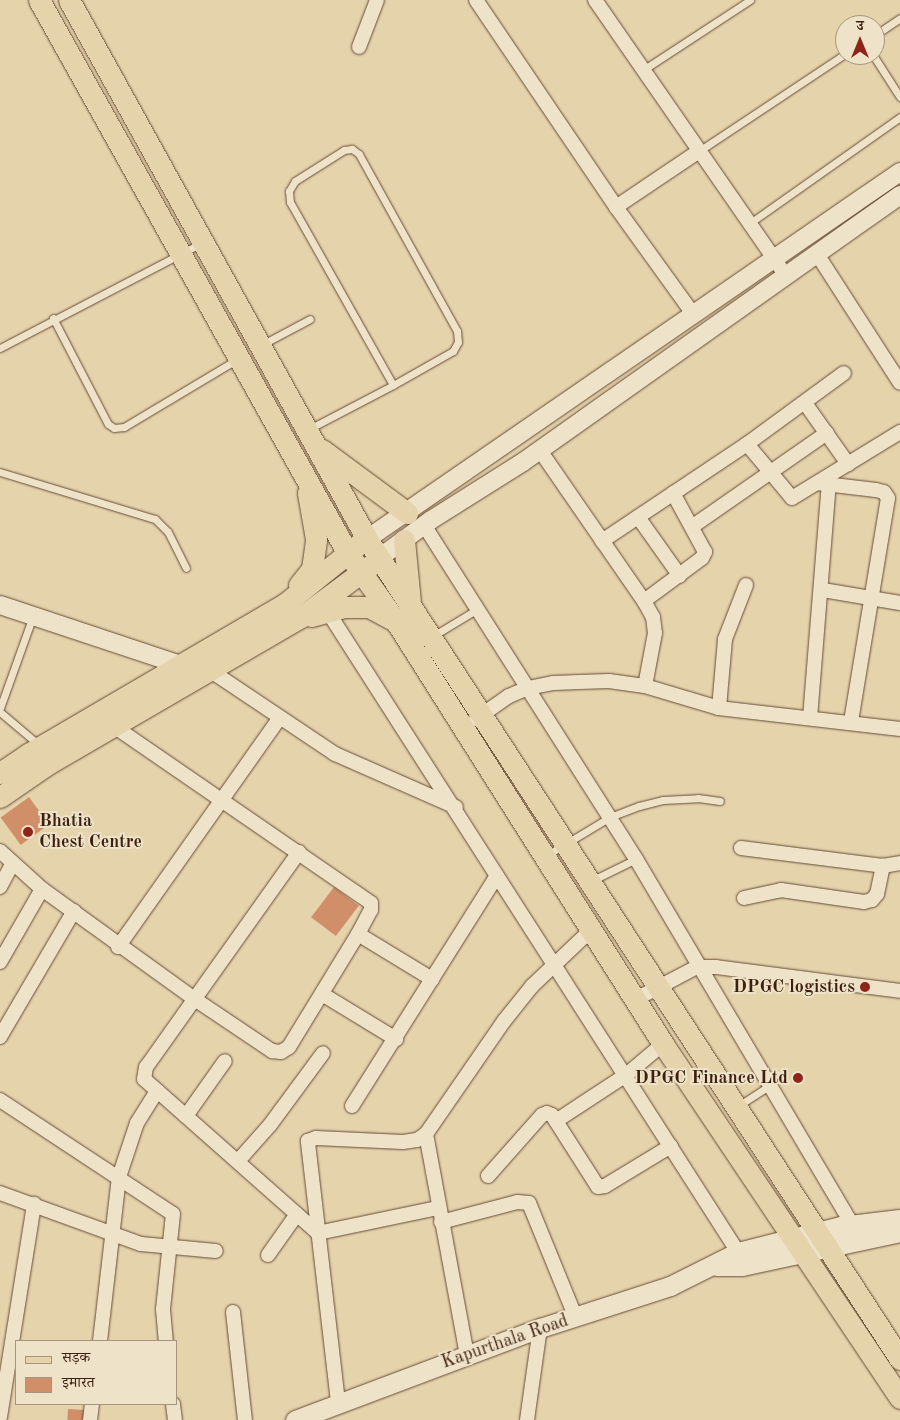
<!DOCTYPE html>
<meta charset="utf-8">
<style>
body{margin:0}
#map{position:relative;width:900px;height:1420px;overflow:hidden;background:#e5d3ac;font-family:"Old Standard TT","Noto Serif Devanagari",serif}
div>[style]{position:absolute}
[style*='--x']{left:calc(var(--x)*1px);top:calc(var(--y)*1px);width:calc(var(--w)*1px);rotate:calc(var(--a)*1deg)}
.building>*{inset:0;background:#d08e69;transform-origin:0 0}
.roads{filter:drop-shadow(0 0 1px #664c36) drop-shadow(0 0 1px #664c36)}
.service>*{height:7px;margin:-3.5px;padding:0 3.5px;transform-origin:3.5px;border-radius:3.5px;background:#eee2c9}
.minor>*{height:14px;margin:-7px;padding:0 7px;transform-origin:7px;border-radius:7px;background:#eee2c9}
.tertiary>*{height:18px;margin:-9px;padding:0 9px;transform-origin:9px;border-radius:9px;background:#eee2c9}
.secondary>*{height:19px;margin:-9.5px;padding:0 9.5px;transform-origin:9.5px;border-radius:9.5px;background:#eee2c9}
.primary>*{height:21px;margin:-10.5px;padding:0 10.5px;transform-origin:10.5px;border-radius:10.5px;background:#e5d3ac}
.dots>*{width:14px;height:14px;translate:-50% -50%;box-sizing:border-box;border:2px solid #eee2c9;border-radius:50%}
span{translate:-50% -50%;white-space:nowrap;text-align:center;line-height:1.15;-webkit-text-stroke:4px #eee2c9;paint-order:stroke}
.poi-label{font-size:18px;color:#3c1f0e;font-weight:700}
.left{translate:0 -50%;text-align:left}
.right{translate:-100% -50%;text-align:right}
.street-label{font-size:18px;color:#3c1f0e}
.legend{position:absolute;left:15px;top:1340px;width:162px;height:65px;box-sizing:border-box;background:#eee2c9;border:1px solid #a7947e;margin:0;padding:6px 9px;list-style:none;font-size:15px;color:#3c1f0e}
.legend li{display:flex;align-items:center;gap:10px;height:25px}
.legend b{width:25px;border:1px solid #a7947e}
.north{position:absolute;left:835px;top:15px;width:50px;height:50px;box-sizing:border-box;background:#eee2c9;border:1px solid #a7947e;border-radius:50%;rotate:0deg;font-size:14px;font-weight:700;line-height:20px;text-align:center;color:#3c1f0e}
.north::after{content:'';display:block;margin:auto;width:18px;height:22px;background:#8f2418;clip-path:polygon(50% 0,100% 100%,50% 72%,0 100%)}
</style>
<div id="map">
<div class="building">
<i style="left:29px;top:797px;width:34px;height:35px;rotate:54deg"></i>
<i style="left:334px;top:887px;width:31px;height:38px;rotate:37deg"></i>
<i style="left:68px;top:1409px;width:17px;height:11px;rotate:3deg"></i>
</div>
<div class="roads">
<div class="service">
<i style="--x:875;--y:35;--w:30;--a:-34"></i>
<i style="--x:873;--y:55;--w:50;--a:57.3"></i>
<i style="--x:643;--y:70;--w:128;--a:-33.2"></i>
<i style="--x:699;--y:151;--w:175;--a:-33.6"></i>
<i style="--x:750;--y:223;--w:184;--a:-35.2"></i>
<i style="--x:53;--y:318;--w:119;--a:62.6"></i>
<i style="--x:108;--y:424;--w:7;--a:34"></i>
<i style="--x:114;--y:428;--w:10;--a:-6"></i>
<i style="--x:124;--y:427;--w:131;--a:-30.9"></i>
<i style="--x:263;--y:344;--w:53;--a:-28"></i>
<i style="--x:0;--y:348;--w:228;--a:-27.5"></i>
<i style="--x:309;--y:429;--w:95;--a:-27.6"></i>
<i style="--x:393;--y:385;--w:69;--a:-29.5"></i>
<i style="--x:453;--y:351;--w:10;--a:-61"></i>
<i style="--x:458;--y:342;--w:11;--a:-95"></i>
<i style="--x:457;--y:331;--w:202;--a:-119"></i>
<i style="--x:359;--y:154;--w:9;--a:-144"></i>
<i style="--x:352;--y:149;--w:8;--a:173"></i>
<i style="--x:344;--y:150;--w:58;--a:147.7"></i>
<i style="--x:295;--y:181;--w:12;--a:121"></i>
<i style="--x:289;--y:191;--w:11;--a:85"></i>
<i style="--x:290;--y:202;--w:210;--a:60.6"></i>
<i style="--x:0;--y:472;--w:162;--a:16.9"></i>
<i style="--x:155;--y:519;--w:18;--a:45"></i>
<i style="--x:168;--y:532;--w:40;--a:63.4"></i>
<i style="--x:433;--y:636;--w:50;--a:-31.2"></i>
<i style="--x:0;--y:708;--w:98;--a:-70.3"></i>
<i style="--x:0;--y:712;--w:51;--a:40.2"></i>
<i style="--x:547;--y:855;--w:74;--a:-31.1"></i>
<i style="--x:610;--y:817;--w:31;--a:-21"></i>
<i style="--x:639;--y:806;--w:25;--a:-14"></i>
<i style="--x:663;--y:800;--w:35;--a:-3"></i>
<i style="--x:698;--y:798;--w:22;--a:8"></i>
<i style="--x:591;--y:881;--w:50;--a:-26.1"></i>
<i style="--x:738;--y:1106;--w:37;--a:-33"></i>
</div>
<div class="minor">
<i style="--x:476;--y:0;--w:250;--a:55.9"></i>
<i style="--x:616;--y:207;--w:133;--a:54.2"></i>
<i style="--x:595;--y:0;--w:336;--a:55.3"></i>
<i style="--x:359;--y:47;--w:50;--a:-69"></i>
<i style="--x:616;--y:207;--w:100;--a:-34"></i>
<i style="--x:817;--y:254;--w:153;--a:57.2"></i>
<i style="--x:805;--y:403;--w:75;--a:54.8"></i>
<i style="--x:747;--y:444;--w:70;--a:50.2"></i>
<i style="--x:792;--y:498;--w:127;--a:-31.4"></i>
<i style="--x:539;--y:449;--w:185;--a:55.4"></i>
<i style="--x:644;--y:601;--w:72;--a:-36.6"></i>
<i style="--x:702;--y:558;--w:7;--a:-63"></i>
<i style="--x:705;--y:552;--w:67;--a:-118.5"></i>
<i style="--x:817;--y:483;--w:59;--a:6.8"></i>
<i style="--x:876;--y:490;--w:8;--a:14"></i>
<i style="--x:884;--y:492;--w:7;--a:56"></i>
<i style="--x:888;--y:498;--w:226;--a:99.4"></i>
<i style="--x:638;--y:517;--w:72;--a:54.6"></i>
<i style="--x:424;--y:525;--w:396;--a:57.6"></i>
<i style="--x:636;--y:859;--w:424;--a:59.4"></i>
<i style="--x:693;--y:526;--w:163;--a:-34.8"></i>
<i style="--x:602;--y:541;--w:174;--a:-33.8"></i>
<i style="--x:747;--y:444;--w:120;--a:-36.2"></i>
<i style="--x:823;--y:590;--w:78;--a:9.6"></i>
<i style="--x:644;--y:601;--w:18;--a:61"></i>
<i style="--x:653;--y:617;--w:16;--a:83"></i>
<i style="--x:655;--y:633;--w:54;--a:100.7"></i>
<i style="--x:328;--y:612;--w:760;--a:57.36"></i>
<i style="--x:211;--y:671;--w:149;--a:33.8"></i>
<i style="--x:335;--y:754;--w:132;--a:23.7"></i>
<i style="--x:719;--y:708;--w:69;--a:-85"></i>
<i style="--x:725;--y:639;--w:58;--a:-68.7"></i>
<i style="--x:810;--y:718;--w:235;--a:-85.4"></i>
<i style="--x:476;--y:719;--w:40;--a:-34.9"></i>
<i style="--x:509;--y:696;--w:21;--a:-23"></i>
<i style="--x:528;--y:688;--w:25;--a:-11"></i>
<i style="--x:553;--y:683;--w:56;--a:-2"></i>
<i style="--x:609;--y:681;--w:36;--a:8"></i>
<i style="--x:645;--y:686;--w:77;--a:16.6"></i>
<i style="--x:719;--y:708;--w:182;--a:6.6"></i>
<i style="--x:741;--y:848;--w:143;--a:7.2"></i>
<i style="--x:883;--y:866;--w:17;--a:-10"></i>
<i style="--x:0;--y:851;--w:57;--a:42.1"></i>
<i style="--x:42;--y:889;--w:190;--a:35.8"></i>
<i style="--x:196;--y:1000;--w:92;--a:33.9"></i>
<i style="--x:272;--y:1051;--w:9;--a:6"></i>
<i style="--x:281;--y:1052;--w:9;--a:-32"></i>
<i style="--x:289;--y:1047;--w:132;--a:-58.6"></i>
<i style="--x:358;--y:934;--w:27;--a:-62"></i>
<i style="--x:371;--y:910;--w:7;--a:-90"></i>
<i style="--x:371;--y:903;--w:311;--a:-145.5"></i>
<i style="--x:299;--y:852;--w:264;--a:125.4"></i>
<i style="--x:146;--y:1067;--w:12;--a:99"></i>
<i style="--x:144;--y:1079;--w:232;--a:41.5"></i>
<i style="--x:318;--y:1233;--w:123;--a:-11.8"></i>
<i style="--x:0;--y:887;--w:27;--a:-62"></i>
<i style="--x:744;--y:898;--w:38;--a:-12"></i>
<i style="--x:781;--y:890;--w:84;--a:8.2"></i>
<i style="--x:864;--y:902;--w:8;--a:-14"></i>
<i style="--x:872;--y:900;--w:8;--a:-50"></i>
<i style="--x:877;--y:894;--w:29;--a:-78"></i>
<i style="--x:358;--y:934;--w:87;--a:31.3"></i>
<i style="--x:118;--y:947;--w:279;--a:-54.8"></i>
<i style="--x:0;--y:962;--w:84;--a:-60.1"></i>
<i style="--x:322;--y:994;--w:87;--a:31.3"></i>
<i style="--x:636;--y:999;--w:69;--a:-27.7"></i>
<i style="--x:697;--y:967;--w:19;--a:0"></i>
<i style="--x:716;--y:967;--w:186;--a:7.4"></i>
<i style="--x:0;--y:1037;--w:146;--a:-59.6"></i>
<i style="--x:0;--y:1100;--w:207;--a:33.4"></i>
<i style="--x:173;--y:1214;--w:96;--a:96"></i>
<i style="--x:163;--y:1309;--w:32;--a:85"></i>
<i style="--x:352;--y:1106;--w:272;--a:-57.8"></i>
<i style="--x:186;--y:1116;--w:67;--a:-54.7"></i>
<i style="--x:556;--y:1121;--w:84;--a:-33.3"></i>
<i style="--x:626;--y:1075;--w:48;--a:-40"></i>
<i style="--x:426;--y:1134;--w:225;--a:79.5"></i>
<i style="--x:238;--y:1161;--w:48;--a:-48.4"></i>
<i style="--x:270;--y:1125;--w:89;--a:-53.6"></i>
<i style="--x:488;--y:1176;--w:81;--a:-48.5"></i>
<i style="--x:542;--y:1115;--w:5;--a:-22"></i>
<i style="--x:547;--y:1113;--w:5;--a:22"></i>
<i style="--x:552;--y:1115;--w:85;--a:57.4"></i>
<i style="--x:598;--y:1187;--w:7;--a:-8"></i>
<i style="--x:605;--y:1186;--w:77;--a:-31.2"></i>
<i style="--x:0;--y:1193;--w:150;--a:19.9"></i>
<i style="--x:141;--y:1244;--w:75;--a:5.3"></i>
<i style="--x:441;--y:1222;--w:79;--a:-14.7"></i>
<i style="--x:517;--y:1202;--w:12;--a:5"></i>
<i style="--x:529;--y:1203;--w:124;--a:67.8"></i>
<i style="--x:268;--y:1255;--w:50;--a:-54.7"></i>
<i style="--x:233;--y:1312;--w:109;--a:83.7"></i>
<i style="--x:100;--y:1341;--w:165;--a:-83.4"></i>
<i style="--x:119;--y:1177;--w:57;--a:-71.6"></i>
<i style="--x:137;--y:1123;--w:38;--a:-58"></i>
<i style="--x:338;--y:1402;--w:263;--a:-96.6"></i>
<i style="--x:308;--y:1141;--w:9;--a:-21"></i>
<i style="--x:316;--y:1138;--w:87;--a:2.6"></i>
<i style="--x:403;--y:1142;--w:14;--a:-8"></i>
<i style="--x:417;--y:1140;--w:11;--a:-34"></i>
<i style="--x:426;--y:1134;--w:137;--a:-55.4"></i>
<i style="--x:504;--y:1021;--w:45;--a:-51.3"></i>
<i style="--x:532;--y:986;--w:81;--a:-43.5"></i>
<i style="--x:173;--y:1404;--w:16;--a:83"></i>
<i style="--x:0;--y:1417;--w:216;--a:-80.9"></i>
<i style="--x:90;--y:1420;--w:16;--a:-83"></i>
<i style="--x:527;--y:1420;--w:93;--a:-82"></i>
</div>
<div class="tertiary">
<i style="--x:367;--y:539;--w:647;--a:-34.55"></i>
<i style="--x:379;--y:558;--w:64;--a:-36.2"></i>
<i style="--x:431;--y:520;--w:109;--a:-32.2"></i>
<i style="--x:523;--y:462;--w:462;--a:-35.3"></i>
<i style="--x:0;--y:605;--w:190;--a:18.4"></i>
</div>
<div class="secondary">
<i style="--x:716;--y:1266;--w:26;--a:0"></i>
<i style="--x:742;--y:1266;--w:162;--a:-12.1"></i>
<i style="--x:295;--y:1420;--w:262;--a:-20.6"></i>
<i style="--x:540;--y:1328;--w:137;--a:-17.9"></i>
<i style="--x:670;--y:1286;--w:76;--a:-26.6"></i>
<i style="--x:738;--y:1252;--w:106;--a:-14.2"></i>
<i style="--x:841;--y:1226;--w:59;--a:-6.8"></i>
</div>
<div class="primary">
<i style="--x:39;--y:0;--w:632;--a:60.84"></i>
<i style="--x:347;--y:552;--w:87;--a:54.8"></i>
<i style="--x:397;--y:623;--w:498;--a:57.7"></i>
<i style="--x:663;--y:1044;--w:426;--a:56.2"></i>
<i style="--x:69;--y:0;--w:616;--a:61.06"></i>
<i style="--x:367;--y:539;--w:978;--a:56.98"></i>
<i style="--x:322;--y:450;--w:106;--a:36.5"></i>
<i style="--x:404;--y:540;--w:62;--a:84.5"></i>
<i style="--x:299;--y:585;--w:21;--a:-51"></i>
<i style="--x:312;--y:569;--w:30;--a:-82"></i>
<i style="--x:316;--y:539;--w:47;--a:-99.9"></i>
<i style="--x:311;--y:616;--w:34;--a:-15"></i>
<i style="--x:344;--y:607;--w:25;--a:0"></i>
<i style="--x:369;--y:607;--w:27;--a:28"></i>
<i style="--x:0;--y:773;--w:34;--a:-34"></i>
<i style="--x:28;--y:754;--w:299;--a:-30.3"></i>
<i style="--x:286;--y:603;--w:94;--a:-38.9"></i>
<i style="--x:0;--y:797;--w:58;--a:-34.5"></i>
<i style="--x:48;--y:764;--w:293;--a:-30.2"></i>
<i style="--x:301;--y:617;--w:87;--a:-36.6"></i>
</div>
</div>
<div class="dots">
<i style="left:28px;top:832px;background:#8f2418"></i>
<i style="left:865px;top:987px;background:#8f2418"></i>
<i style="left:798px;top:1078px;background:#8f2418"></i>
</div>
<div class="poi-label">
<span class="left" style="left:39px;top:832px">Bhatia<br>Chest Centre</span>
<span class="right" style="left:855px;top:987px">DPGC logistics</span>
<span class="right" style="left:788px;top:1078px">DPGC Finance Ltd</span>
</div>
<div class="street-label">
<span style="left:505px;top:1342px;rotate:-19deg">Kapurthala Road</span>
</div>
<ul class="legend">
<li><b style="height:6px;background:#e5d3ac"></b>सड़क</li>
<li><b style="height:14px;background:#d08e69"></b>इमारत</li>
</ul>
<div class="north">उ</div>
</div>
